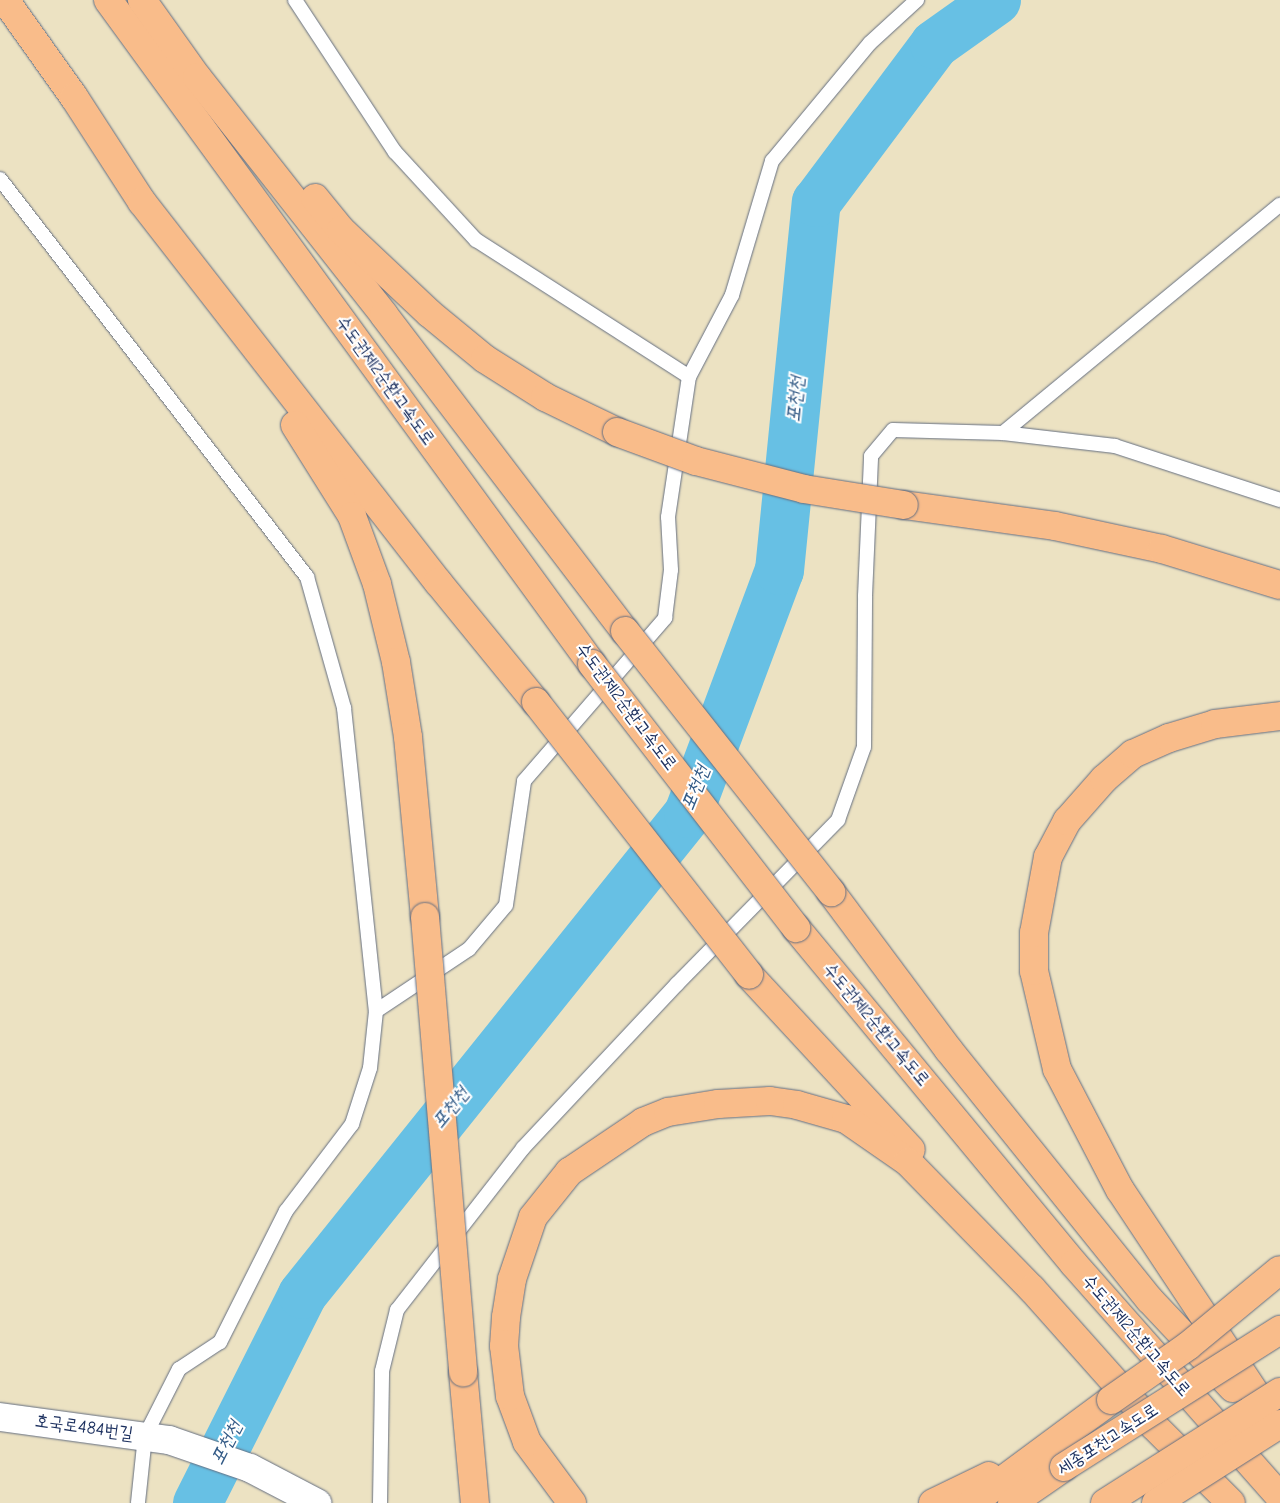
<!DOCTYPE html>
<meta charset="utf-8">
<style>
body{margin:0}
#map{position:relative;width:1280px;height:1503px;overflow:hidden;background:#ece2c2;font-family:"Comic Neue","Poor Story",sans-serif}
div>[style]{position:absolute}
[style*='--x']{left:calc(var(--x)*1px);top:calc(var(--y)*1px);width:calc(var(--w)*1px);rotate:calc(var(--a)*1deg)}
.river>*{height:49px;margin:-24.5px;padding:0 24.5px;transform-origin:24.5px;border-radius:24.5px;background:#67c0e4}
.roads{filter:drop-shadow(0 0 1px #646e81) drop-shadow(0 0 1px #646e81)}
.service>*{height:14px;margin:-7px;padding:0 7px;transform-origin:7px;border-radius:7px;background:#fff}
.minor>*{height:28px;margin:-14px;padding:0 14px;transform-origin:14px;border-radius:14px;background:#fff}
.motorway>*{height:28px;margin:-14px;padding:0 14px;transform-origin:14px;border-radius:14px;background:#f9bc8a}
.bridges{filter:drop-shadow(0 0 1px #646e81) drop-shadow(0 0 1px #646e81)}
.motorway-bridge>*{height:28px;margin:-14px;padding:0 14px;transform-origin:14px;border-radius:14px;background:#f9bc8a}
span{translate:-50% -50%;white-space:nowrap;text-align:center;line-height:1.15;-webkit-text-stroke:4px #fff;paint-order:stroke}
.street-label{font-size:18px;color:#1b2f5e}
.water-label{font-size:19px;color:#325a86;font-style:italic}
</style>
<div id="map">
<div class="river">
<i style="--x:197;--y:1503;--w:234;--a:-63.3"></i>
<i style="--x:302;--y:1294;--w:617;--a:-51.25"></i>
<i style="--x:688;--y:813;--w:259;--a:-69.5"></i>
<i style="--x:779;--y:570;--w:370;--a:-84.3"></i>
<i style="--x:816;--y:202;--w:197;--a:-53.2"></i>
<i style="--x:934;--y:44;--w:76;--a:-35.4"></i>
</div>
<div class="roads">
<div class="service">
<i style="--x:295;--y:0;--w:182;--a:56.7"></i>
<i style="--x:395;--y:152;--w:120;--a:47.4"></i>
<i style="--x:476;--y:240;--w:253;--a:32.7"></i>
<i style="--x:0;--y:179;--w:503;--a:52.35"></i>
<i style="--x:307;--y:577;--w:136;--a:74.2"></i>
<i style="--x:344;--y:708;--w:305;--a:84"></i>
<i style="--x:376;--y:1011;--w:57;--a:96"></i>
<i style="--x:370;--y:1068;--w:59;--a:107.8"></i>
<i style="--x:352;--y:1124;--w:109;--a:127.2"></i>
<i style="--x:286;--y:1211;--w:147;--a:116.7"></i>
<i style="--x:220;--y:1342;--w:49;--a:146.6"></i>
<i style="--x:179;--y:1369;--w:75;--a:116.9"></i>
<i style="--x:145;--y:1436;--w:67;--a:96"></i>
<i style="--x:1003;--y:433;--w:359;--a:-39.5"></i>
<i style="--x:376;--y:1011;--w:112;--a:-33.7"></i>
<i style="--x:469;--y:949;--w:57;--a:-49.9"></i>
<i style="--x:506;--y:905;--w:125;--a:-81.7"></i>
<i style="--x:524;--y:781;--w:216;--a:-49.1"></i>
<i style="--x:665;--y:618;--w:48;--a:-82.9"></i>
<i style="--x:671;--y:570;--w:53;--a:-93.2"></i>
<i style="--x:668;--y:517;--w:142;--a:-81.5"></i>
<i style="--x:689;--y:377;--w:93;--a:-62.3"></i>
<i style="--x:732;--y:295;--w:140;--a:-73.4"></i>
<i style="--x:772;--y:161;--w:153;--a:-50.3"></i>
<i style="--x:870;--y:43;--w:64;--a:-42.5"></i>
<i style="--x:380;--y:1503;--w:132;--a:-89.1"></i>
<i style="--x:382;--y:1371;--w:63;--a:-76.2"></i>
<i style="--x:397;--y:1310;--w:205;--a:-52.1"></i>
<i style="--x:523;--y:1148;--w:225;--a:-46.8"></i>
<i style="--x:677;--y:984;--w:230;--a:-45.5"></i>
<i style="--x:838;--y:820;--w:77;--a:-70.4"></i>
<i style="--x:864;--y:747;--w:151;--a:-89.6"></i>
<i style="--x:865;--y:596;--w:140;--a:-87.5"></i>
<i style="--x:871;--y:456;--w:34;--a:-50"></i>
<i style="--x:893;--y:430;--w:110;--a:1.6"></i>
<i style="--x:1003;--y:433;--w:113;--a:6.6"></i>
<i style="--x:1115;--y:446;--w:174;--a:18.1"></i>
</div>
<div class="minor">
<i style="--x:0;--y:1417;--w:171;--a:7.8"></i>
<i style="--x:169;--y:1440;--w:86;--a:19.1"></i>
<i style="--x:250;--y:1468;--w:76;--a:27.6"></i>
</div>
<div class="motorway">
<i style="--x:5;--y:0;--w:119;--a:54.6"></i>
<i style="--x:74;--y:97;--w:125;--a:57.1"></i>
<i style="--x:142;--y:202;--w:482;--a:52.1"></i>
<i style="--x:438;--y:582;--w:155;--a:50.8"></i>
<i style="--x:108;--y:0;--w:822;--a:53.91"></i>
<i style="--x:142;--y:0;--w:95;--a:54.5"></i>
<i style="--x:197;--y:77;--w:303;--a:51.8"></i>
<i style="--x:384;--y:315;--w:397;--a:52.7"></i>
<i style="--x:315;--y:198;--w:41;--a:50.9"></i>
<i style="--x:341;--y:230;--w:121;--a:43.3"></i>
<i style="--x:429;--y:313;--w:72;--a:39.4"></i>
<i style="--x:485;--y:359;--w:71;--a:32.3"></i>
<i style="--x:545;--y:397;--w:80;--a:25.9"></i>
<i style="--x:295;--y:425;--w:107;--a:57.9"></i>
<i style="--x:352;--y:516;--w:72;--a:69.8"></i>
<i style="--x:377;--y:584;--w:80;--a:76.3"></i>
<i style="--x:396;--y:662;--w:76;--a:80.9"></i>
<i style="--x:408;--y:737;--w:181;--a:84.6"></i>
<i style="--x:904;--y:505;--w:152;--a:7.9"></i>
<i style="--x:1055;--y:526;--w:109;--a:12.1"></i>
<i style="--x:1162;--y:549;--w:123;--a:17"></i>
<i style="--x:831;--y:892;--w:196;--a:53.3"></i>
<i style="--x:948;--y:1049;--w:322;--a:51.2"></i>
<i style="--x:1150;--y:1300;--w:121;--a:46.7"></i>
<i style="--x:796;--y:928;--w:436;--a:50.4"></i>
<i style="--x:1074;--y:1264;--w:311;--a:48.5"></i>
<i style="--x:749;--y:975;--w:238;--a:47.2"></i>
<i style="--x:463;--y:1372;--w:132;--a:84.8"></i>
<i style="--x:1275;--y:1423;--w:280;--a:-123.6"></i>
<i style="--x:1120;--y:1190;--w:136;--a:-117.5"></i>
<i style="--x:1057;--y:1069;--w:101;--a:-103.2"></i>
<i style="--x:1034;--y:971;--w:38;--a:-90"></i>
<i style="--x:1034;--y:933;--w:77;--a:-79.6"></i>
<i style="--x:1048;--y:857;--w:41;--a:-62.2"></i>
<i style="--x:1067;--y:821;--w:56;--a:-48.6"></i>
<i style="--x:1104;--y:779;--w:38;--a:-41"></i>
<i style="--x:1133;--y:754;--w:39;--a:-24"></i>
<i style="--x:1169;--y:738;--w:48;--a:-16.9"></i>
<i style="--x:1215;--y:724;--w:65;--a:-7"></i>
<i style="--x:572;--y:1503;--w:76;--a:-126.4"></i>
<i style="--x:527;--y:1442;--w:49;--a:-110.3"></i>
<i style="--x:510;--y:1396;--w:50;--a:-96.8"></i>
<i style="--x:504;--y:1346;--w:29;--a:-86"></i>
<i style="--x:506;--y:1317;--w:38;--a:-81"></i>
<i style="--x:512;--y:1279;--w:65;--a:-71.3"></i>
<i style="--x:533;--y:1217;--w:58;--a:-51.3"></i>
<i style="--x:569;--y:1172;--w:89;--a:-34"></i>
<i style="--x:643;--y:1122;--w:27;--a:-22"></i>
<i style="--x:668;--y:1112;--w:51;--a:-9.1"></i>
<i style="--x:718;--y:1104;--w:52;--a:-3.3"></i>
<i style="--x:770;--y:1101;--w:27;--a:8"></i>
<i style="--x:797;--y:1105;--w:51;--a:15.9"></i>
<i style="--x:846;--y:1119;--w:75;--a:34.7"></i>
<i style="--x:908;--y:1162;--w:177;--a:45.7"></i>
<i style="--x:1032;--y:1289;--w:182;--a:48.3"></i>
<i style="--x:1153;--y:1425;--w:110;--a:45"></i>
<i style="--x:933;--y:1503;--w:62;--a:-25.7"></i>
<i style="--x:972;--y:1503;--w:173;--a:-36.5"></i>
<i style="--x:1012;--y:1503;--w:63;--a:-34.7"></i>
</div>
</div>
<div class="bridges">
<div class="motorway-bridge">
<i style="--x:617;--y:432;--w:84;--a:20.2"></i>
<i style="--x:696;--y:461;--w:112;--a:14.5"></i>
<i style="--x:804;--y:489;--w:101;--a:9.1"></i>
<i style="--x:625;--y:631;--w:333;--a:51.7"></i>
<i style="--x:592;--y:664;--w:334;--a:52.3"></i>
<i style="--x:536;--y:702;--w:346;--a:52"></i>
<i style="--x:425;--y:917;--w:457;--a:85.2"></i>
<i style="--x:1111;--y:1400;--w:94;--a:-35"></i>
<i style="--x:1188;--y:1346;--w:119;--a:-39.6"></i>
<i style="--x:1064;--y:1467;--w:256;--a:-32.4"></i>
<i style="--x:1105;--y:1503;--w:207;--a:-32.4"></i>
<i style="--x:1156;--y:1503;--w:147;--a:-32.5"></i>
</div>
</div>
<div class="street-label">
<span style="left:385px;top:381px;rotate:54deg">수도권제2순환고속도로</span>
<span style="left:626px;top:707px;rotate:53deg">수도권제2순환고속도로</span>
<span style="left:876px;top:1025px;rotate:50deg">수도권제2순환고속도로</span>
<span style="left:1136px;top:1336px;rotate:49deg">수도권제2순환고속도로</span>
<span style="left:84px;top:1428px;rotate:8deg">호국로484번길</span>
<span style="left:1108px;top:1440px;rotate:-33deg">세종포천고속도로</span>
</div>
<div class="water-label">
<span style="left:796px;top:399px;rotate:-84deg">포천천</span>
<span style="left:696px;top:788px;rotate:-68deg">포천천</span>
<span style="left:451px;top:1108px;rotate:-51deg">포천천</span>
<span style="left:227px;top:1443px;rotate:-63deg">포천천</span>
</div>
</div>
